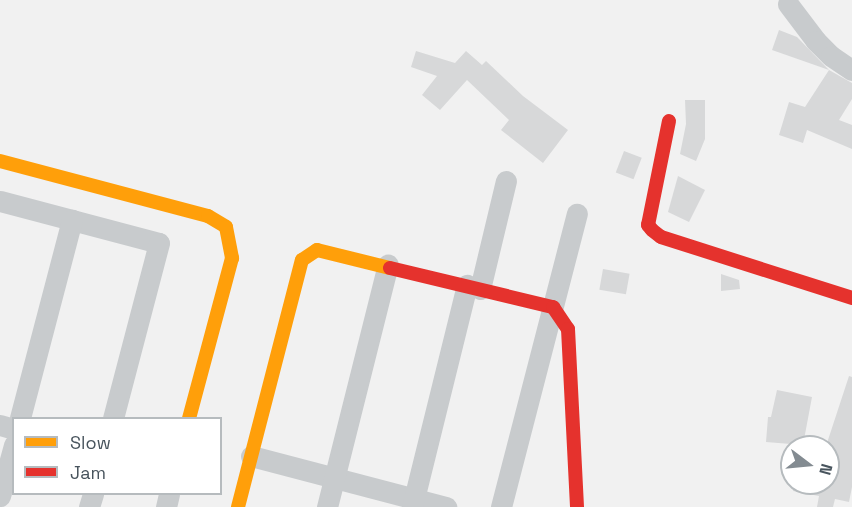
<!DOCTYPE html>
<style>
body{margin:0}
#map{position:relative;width:852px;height:507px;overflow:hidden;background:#f1f1f1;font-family:"Space Grotesk",sans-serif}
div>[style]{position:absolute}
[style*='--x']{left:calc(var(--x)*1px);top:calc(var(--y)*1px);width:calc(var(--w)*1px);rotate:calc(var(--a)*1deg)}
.building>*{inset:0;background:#d7d8d9;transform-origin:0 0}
.street>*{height:21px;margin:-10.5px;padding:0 10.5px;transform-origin:10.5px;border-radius:10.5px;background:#c8cbcd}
.slow>*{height:14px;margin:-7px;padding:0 7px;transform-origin:7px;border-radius:7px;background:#ff9f0a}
.jam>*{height:14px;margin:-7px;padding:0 7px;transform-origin:7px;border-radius:7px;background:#e5322d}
span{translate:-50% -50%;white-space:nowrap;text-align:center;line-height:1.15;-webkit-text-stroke:4.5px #fff;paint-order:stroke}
.legend{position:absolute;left:12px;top:417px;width:210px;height:78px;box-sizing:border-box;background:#fff;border:2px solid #b6bbbe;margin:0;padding:8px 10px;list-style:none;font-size:18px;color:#48545d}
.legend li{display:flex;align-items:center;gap:12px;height:30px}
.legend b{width:30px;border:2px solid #b6bbbe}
.north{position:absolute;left:780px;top:435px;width:60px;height:60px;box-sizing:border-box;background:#fff;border:2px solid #b6bbbe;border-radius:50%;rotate:106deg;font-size:16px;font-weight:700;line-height:24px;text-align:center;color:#48545d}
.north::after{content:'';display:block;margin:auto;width:21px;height:27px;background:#838b91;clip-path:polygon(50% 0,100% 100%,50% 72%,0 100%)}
</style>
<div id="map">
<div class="building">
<i style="clip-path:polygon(779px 30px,797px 37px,829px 70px,772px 50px)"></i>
<i style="clip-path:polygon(416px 51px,455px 63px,466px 51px,482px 65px,486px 61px,523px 96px,568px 130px,543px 163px,501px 130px,509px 120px,467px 80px,440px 110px,422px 95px,437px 76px,411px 67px)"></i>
<i style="clip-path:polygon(829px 70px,852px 83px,852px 99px,839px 120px,852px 125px,852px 149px,807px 130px,803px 143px,779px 135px,789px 102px,805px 107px)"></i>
<i style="clip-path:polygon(685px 100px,705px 100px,705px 139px,696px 161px,680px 154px,686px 124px)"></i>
<i style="left:624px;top:151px;width:19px;height:23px;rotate:21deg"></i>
<i style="clip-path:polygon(678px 176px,705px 190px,689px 222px,668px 212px)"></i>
<i style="left:603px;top:269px;width:27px;height:21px;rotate:10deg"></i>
<i style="clip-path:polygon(721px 274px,739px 280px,740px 289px,721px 291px)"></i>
<i style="clip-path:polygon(849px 376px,852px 377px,852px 487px,849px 502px,835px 499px,833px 507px,817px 507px,819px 496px,793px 491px,794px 483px,828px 483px,828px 440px)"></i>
<i style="clip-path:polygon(777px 390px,812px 397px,803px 445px,766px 442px,768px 417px,771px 417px)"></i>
</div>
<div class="street">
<i style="--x:788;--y:4;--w:46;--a:52.9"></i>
<i style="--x:816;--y:41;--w:21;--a:45"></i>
<i style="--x:831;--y:56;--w:25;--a:34"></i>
<i style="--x:0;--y:201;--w:164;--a:14.8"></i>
<i style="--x:159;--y:243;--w:181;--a:104.7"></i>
<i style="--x:480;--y:289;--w:111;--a:-76.5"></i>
<i style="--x:20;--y:418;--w:205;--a:-75.3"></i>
<i style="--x:0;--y:425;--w:15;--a:16"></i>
<i style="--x:251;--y:456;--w:202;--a:14.7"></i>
<i style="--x:0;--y:496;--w:53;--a:-74.6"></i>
<i style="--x:89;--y:507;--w:14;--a:-73"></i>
<i style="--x:166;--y:507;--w:13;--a:-77"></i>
<i style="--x:327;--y:507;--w:250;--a:-75.9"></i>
<i style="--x:412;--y:507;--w:229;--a:-76.1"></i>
<i style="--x:501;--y:507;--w:303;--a:-75.5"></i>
</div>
<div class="slow">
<i style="--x:0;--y:161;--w:215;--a:14.8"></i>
<i style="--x:208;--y:216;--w:21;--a:31"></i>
<i style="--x:226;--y:227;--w:32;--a:79"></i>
<i style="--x:232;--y:258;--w:166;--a:105"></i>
<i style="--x:238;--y:507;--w:255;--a:-75.5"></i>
<i style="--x:302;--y:260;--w:18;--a:-34"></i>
<i style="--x:317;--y:250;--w:75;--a:13.9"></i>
</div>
<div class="jam">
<i style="--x:669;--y:121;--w:106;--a:101.4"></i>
<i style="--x:648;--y:225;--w:6;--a:51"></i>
<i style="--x:652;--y:230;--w:11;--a:38"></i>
<i style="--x:661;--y:237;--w:201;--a:17.7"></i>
<i style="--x:390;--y:268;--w:168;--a:13.5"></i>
<i style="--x:553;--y:307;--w:27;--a:56"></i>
<i style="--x:568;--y:329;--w:178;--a:87.1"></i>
</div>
<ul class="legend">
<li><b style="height:8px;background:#ff9f0a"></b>Slow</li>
<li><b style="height:8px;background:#e5322d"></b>Jam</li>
</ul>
<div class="north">N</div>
</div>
